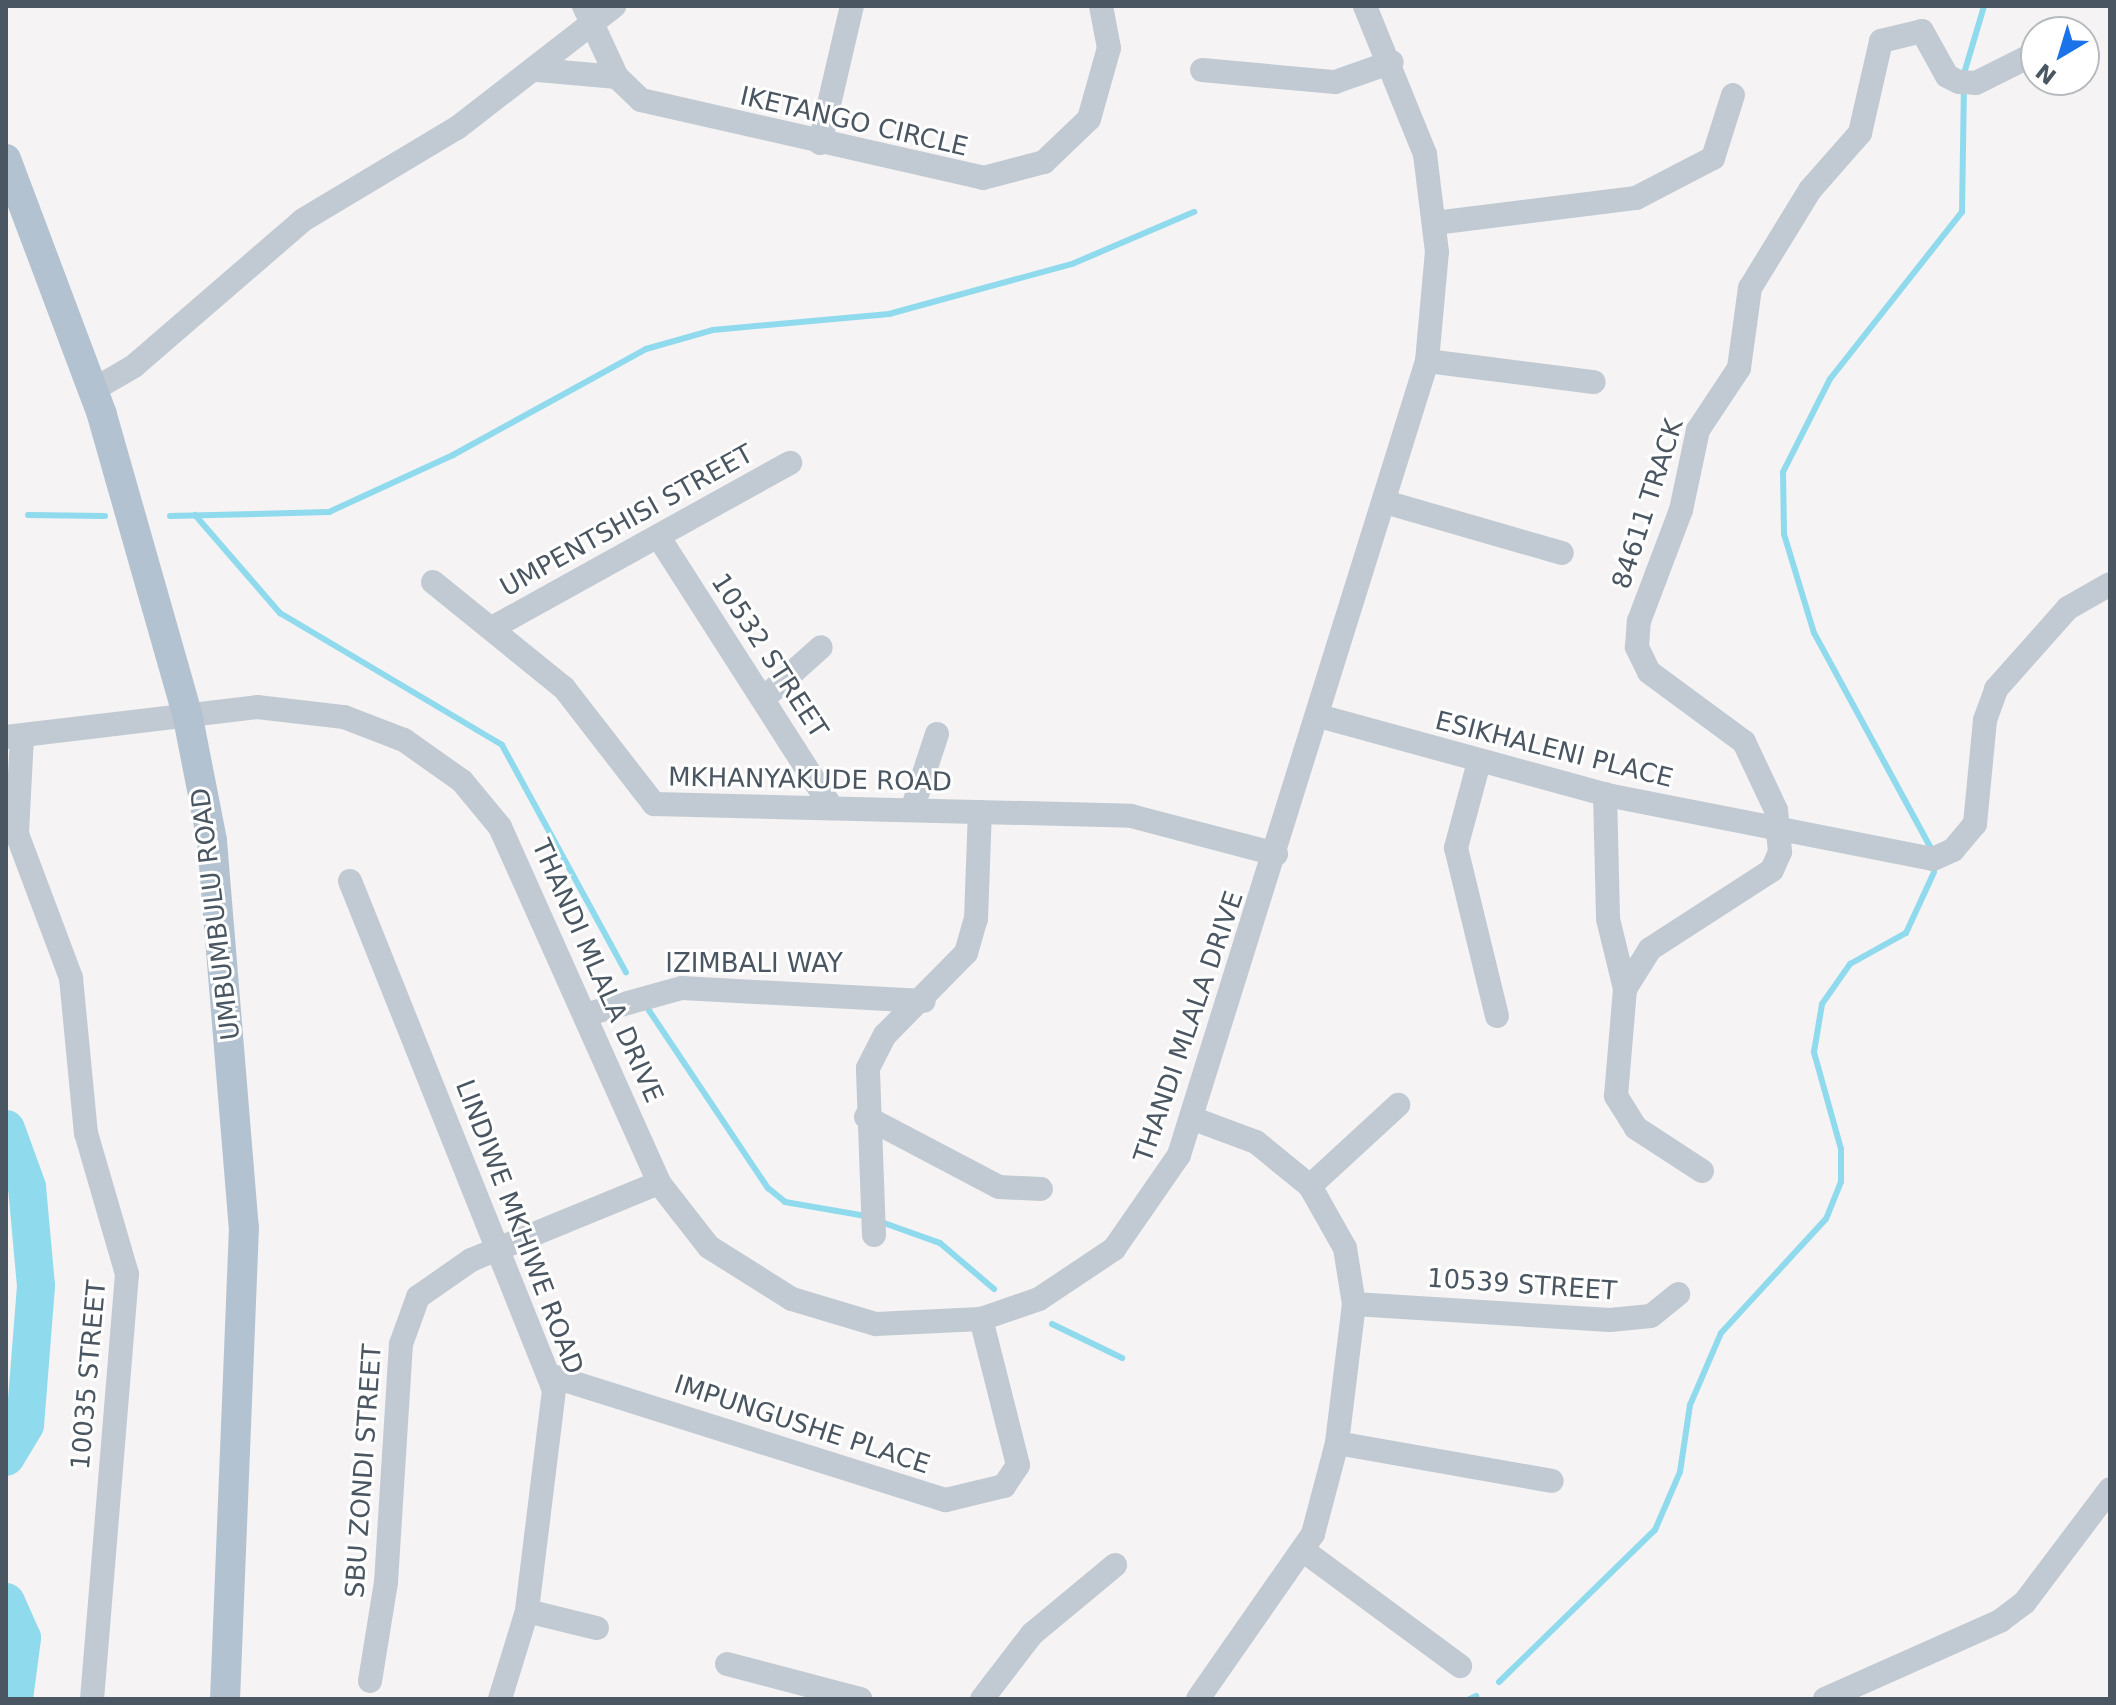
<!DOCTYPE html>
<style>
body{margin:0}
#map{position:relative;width:2116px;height:1705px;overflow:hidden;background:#f5f3f3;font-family:"DejaVu Sans",sans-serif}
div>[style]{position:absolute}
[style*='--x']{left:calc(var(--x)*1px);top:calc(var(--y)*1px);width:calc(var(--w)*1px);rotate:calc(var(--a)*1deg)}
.stream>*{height:6px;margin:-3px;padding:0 3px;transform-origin:3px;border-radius:3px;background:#90daee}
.river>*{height:38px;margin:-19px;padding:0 19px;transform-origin:19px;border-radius:19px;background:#90daee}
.minor>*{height:24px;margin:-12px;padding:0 12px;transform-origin:12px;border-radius:12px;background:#c1cad2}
.major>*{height:30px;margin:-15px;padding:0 15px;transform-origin:15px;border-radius:15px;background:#b3c2d1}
span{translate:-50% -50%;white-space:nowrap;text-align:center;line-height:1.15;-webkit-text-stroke:6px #fff;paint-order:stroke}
.street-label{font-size:26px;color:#4a5661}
.frame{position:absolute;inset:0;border:8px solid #4a5661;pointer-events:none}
.north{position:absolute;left:2020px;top:16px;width:80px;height:80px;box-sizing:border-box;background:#fff;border:2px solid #b7bbc0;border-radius:50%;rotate:218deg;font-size:22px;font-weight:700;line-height:32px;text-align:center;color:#4a5661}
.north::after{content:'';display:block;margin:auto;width:28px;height:36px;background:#1a73e8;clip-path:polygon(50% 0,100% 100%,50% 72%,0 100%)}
</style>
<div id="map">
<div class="stream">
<i style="--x:1963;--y:77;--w:74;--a:-73.5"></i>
<i style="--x:28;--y:515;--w:77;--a:0.7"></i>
<i style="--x:195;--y:515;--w:130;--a:49.1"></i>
<i style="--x:280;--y:613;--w:258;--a:30.7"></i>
<i style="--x:502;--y:745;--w:259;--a:61.4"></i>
<i style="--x:170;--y:516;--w:159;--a:-1.4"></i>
<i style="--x:329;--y:512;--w:136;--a:-24.7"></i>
<i style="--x:453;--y:455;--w:220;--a:-28.8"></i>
<i style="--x:646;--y:349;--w:70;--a:-15.8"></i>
<i style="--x:713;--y:330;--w:177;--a:-5.2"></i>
<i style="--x:889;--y:314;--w:190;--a:-15.3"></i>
<i style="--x:1072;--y:264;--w:133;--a:-23.1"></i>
<i style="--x:1933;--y:852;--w:249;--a:-118.5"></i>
<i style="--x:1814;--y:633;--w:103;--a:-106.9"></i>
<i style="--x:1784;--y:534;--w:62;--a:-90.9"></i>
<i style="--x:1783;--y:472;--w:104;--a:-63.2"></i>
<i style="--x:1830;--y:379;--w:213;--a:-51.7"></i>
<i style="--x:1962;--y:212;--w:124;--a:-89.1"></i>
<i style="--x:648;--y:1009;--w:216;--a:56.2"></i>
<i style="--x:768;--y:1188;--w:22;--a:39"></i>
<i style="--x:785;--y:1202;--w:82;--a:9.8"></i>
<i style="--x:884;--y:1223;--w:59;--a:19.7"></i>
<i style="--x:940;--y:1243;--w:71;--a:40.4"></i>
<i style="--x:1052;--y:1324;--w:78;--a:25.9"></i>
<i style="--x:1499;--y:1682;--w:218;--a:-44.3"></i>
<i style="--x:1655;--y:1530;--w:63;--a:-66.7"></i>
<i style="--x:1680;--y:1472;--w:68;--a:-81.5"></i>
<i style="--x:1690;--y:1405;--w:78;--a:-66.7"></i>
<i style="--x:1721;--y:1333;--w:155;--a:-47.4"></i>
<i style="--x:1826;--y:1219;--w:40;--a:-68"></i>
<i style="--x:1841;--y:1182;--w:33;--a:-90"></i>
<i style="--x:1841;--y:1149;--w:101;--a:-105.6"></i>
<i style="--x:1814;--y:1052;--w:49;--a:-80.5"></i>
<i style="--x:1822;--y:1004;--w:49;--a:-55"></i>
<i style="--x:1850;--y:964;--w:64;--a:-29"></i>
<i style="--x:1906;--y:933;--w:67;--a:-65.3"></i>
<i style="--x:1470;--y:1699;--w:7;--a:-27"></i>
</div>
<div class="river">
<i style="--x:6;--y:1129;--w:62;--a:70.1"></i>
<i style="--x:27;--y:1187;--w:99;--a:84.8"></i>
<i style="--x:36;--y:1286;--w:139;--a:94.5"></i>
<i style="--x:25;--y:1425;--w:37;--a:121"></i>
<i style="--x:6;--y:1602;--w:39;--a:66"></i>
<i style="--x:22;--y:1638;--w:62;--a:97.5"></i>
</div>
<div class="minor">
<i style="--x:584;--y:6;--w:78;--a:65.1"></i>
<i style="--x:617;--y:77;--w:33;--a:44"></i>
<i style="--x:641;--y:100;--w:351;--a:12.8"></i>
<i style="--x:983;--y:178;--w:63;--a:-14.7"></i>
<i style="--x:1044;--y:162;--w:62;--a:-43.7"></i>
<i style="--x:1089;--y:119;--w:74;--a:-74.3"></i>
<i style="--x:1109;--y:48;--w:43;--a:-100.8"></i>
<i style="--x:538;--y:70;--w:79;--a:5.1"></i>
<i style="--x:1202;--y:70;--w:134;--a:5.2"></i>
<i style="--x:1335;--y:82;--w:60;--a:-19.3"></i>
<i style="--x:820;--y:143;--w:141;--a:-76.9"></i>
<i style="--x:1435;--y:223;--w:203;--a:-7.1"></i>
<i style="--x:1636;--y:198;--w:87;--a:-27.5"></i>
<i style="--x:1713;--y:158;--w:66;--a:-72.4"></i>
<i style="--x:1427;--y:361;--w:168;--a:7.2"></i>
<i style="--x:93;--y:390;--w:48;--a:-30.3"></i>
<i style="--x:134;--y:366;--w:223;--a:-40.8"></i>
<i style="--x:303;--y:220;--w:179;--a:-30.9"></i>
<i style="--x:457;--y:128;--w:199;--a:-37.8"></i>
<i style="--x:1385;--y:502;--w:184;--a:16.1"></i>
<i style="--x:658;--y:536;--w:323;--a:57.4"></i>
<i style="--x:433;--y:582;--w:169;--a:39"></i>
<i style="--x:564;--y:688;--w:147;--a:52.2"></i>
<i style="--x:654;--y:804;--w:477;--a:1.4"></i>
<i style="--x:1131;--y:816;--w:150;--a:14.7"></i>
<i style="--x:492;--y:628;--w:341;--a:-29"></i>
<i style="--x:764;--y:698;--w:76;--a:-41.8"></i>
<i style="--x:1319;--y:716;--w:304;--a:15.3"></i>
<i style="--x:1612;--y:796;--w:327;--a:11.1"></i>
<i style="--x:1933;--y:859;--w:22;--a:-24"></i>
<i style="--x:1953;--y:850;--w:34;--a:-50"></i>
<i style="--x:1975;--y:824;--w:104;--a:-84.5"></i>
<i style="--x:1985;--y:720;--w:33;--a:-70"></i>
<i style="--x:1996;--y:689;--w:108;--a:-48.4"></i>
<i style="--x:2068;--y:608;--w:48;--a:-29.7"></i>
<i style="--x:6;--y:737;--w:253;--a:-6.8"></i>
<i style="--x:257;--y:707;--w:88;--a:6.6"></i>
<i style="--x:344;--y:717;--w:64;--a:21"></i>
<i style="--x:404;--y:740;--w:71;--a:35.3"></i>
<i style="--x:462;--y:781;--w:60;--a:50.4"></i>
<i style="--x:500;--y:827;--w:390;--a:65.9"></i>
<i style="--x:659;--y:1183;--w:81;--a:52"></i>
<i style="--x:709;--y:1247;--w:98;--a:32.1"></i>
<i style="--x:792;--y:1299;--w:88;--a:16.6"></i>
<i style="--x:876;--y:1324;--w:105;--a:-2.7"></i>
<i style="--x:981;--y:1319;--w:61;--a:-19"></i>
<i style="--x:1039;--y:1299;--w:90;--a:-33.7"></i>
<i style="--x:1114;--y:1249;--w:114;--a:-55.3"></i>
<i style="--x:1179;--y:1155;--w:832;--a:-72.65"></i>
<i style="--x:1427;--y:361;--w:109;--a:-84.8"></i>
<i style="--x:1437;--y:252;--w:99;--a:-97"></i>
<i style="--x:1425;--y:154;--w:160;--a:-112.1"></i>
<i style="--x:22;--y:737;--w:97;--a:93"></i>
<i style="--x:17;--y:834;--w:154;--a:69.4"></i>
<i style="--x:71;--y:978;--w:156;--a:84.5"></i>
<i style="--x:86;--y:1133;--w:147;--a:73.8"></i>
<i style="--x:127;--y:1274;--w:426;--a:94.7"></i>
<i style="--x:1479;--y:762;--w:89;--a:105"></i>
<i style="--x:1456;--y:848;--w:173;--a:76.3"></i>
<i style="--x:1605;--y:794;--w:125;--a:88.6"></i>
<i style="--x:1608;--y:919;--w:72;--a:76.3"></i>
<i style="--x:912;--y:810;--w:80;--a:-71.8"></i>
<i style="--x:350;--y:881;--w:548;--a:68.16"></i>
<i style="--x:554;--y:1390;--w:223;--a:97"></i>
<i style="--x:527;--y:1611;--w:92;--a:107.1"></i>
<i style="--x:588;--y:1014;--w:98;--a:-15.5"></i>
<i style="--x:682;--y:988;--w:242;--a:3.1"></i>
<i style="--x:866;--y:1117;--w:150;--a:27.8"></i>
<i style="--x:999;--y:1187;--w:42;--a:2.7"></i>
<i style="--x:1194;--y:1119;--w:66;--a:20.4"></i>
<i style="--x:1256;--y:1142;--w:70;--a:39.2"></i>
<i style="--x:1310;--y:1186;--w:71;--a:60.6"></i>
<i style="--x:1345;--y:1248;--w:57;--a:80.9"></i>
<i style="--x:1354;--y:1304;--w:140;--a:97"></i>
<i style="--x:1337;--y:1443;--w:94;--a:104.8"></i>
<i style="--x:1313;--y:1534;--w:201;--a:124.9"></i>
<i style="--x:1702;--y:1171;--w:79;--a:-146.9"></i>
<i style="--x:1636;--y:1128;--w:38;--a:-122"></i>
<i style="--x:1616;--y:1096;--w:107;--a:-85.2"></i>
<i style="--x:1625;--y:989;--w:47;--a:-58"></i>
<i style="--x:1650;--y:949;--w:145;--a:-32.9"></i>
<i style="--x:1772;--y:870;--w:20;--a:-66"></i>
<i style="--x:1780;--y:852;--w:42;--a:-95.4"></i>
<i style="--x:1776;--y:810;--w:75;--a:-115.2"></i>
<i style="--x:1744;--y:742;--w:118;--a:-143.6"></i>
<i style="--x:1649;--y:672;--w:28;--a:-116"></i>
<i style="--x:1637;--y:647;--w:26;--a:-86"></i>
<i style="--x:1639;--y:621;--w:119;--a:-69.3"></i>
<i style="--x:1681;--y:510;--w:82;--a:-78"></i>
<i style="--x:1698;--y:430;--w:74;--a:-56.5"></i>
<i style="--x:1739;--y:368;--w:81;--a:-82.2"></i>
<i style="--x:1750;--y:288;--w:115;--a:-58.5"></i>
<i style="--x:1810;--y:190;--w:76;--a:-48.7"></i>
<i style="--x:1860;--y:133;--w:94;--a:-77.1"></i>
<i style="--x:1881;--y:41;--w:42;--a:-13.7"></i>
<i style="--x:1922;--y:31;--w:51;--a:60.9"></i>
<i style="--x:1947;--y:76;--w:13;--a:27"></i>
<i style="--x:1959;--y:82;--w:17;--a:3"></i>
<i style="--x:1976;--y:83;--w:67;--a:-26.6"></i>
<i style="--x:1310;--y:1186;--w:120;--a:-42.6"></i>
<i style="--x:874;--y:1235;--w:167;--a:-92.1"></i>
<i style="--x:868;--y:1068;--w:37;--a:-63"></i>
<i style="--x:885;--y:1035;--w:115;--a:-45.4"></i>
<i style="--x:966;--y:953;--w:35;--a:-74"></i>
<i style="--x:976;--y:919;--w:107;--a:-87.9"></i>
<i style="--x:1354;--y:1304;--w:256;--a:3.6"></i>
<i style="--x:1610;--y:1320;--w:41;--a:-5.6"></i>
<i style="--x:1651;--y:1316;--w:35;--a:-39"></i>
<i style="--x:552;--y:1376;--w:413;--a:17.5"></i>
<i style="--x:946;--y:1500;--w:60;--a:-13.6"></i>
<i style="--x:1004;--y:1486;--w:25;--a:-56"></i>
<i style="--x:1018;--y:1465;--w:151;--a:-104.2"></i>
<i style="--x:1337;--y:1443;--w:218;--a:10"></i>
<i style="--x:1304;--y:1551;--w:194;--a:36.4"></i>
<i style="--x:527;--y:1611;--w:72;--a:13.7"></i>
<i style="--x:727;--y:1664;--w:138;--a:14.7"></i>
<i style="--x:370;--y:1681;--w:100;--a:-80.8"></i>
<i style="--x:386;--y:1582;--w:238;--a:-86.4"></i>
<i style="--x:401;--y:1344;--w:50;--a:-70.1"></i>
<i style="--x:418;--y:1297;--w:65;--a:-34.9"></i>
<i style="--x:471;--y:1260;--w:203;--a:-22.3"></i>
<i style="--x:982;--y:1699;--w:82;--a:-52.4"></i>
<i style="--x:1032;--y:1634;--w:108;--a:-39.7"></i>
<i style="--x:1825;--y:1699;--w:192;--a:-24"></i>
<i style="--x:2000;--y:1621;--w:31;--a:-37"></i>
<i style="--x:2025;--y:1602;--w:141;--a:-53"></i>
</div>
<div class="major">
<i style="--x:6;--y:159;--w:273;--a:69.4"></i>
<i style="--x:102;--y:415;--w:310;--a:74.1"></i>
<i style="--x:187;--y:713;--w:130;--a:78.9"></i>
<i style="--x:212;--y:841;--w:387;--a:85.3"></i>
<i style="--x:244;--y:1227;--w:472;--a:92.3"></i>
</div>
<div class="street-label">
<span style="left:854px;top:122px;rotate:13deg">IKETANGO CIRCLE</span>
<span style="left:1648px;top:504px;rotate:-72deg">84611 TRACK</span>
<span style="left:627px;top:521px;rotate:-29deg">UMPENTSHISI STREET</span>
<span style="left:769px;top:656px;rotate:57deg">10532 STREET</span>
<span style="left:1554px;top:750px;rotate:14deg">ESIKHALENI PLACE</span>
<span style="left:810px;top:780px;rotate:1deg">MKHANYAKUDE ROAD</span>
<span style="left:216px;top:914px;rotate:-97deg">UMBUMBULU ROAD</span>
<span style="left:754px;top:964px">IZIMBALI WAY</span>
<span style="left:597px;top:971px;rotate:66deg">THANDI MLALA DRIVE</span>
<span style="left:1189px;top:1027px;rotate:-71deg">THANDI MLALA DRIVE</span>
<span style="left:519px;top:1227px;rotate:69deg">LINDIWE MKHIWE ROAD</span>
<span style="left:1522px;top:1285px;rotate:4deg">10539 STREET</span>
<span style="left:89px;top:1375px;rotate:-85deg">10035 STREET</span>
<span style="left:802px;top:1425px;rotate:18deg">IMPUNGUSHE PLACE</span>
<span style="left:364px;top:1471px;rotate:-86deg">SBU ZONDI STREET</span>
</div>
<div class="frame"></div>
<div class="north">N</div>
</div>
